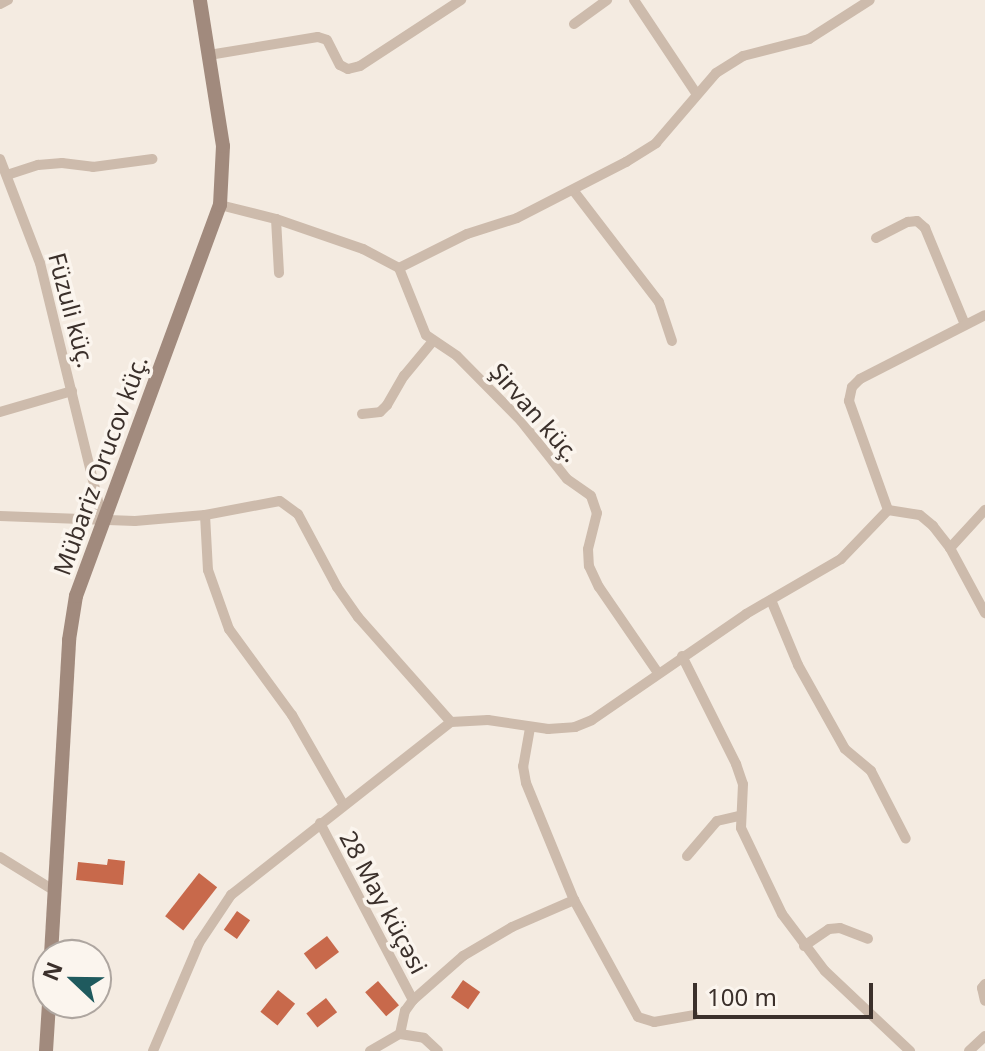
<!DOCTYPE html>
<meta charset="utf-8">
<style>
body{margin:0}
#map{position:relative;width:985px;height:1051px;overflow:hidden;background:#f4ebe1;font-family:"Noto Sans",sans-serif}
div>[style]{position:absolute}
[style*='--x']{left:calc(var(--x)*1px);top:calc(var(--y)*1px);width:calc(var(--w)*1px);rotate:calc(var(--a)*1deg)}
.building>*{inset:0;background:#c8694b;transform-origin:0 0}
.street>*{height:10px;margin:-5px;padding:0 5px;transform-origin:5px;border-radius:5px;background:#cdbbac}
.secondary>*{height:14px;margin:-7px;padding:0 7px;transform-origin:7px;border-radius:7px;background:#a18a7d}
span{translate:-50% -50%;white-space:nowrap;text-align:center;line-height:1.15;-webkit-text-stroke:7px #fbf5ee;paint-order:stroke}
.street-label{font-size:24px;color:#3b302b}
.north{position:absolute;left:32px;top:939px;width:80px;height:80px;box-sizing:border-box;background:#fbf5ee;border:2px solid #aea6a0;border-radius:50%;rotate:292deg;font-size:22px;font-weight:700;line-height:32px;text-align:center;color:#3b302b}
.north::after{content:'';display:block;margin:auto;width:28px;height:36px;background:#1f5a5e;clip-path:polygon(50% 0,100% 100%,50% 72%,0 100%)}
.scale{position:absolute;left:693px;top:983px;width:180px;height:36px;box-sizing:border-box;border:4px solid #3b302b;border-top:0;padding-left:10px;font-size:24px;line-height:28px;white-space:nowrap;color:#3b302b;-webkit-text-stroke:6px #fbf5ee;paint-order:stroke}
</style>
<div id="map">
<div class="building">
<i style="clip-path:polygon(108px 859px,125px 861px,123px 885px,76px 880px,78px 862px,107px 865px)"></i>
<i style="left:199px;top:873px;width:23px;height:55px;rotate:38deg"></i>
<i style="left:237px;top:911px;width:16px;height:23px;rotate:35deg"></i>
<i style="left:327px;top:936px;width:20px;height:29px;rotate:53deg"></i>
<i style="left:463px;top:980px;width:21px;height:21px;rotate:35deg"></i>
<i style="left:378px;top:981px;width:32px;height:17px;rotate:49deg"></i>
<i style="left:278px;top:990px;width:22px;height:28px;rotate:39deg"></i>
<i style="left:326px;top:998px;width:18px;height:25px;rotate:52deg"></i>
</div>
<div class="street">
<i style="--x:634;--y:0;--w:112;--a:56.3"></i>
<i style="--x:0;--y:4;--w:9;--a:-27"></i>
<i style="--x:574;--y:24;--w:41;--a:-36"></i>
<i style="--x:209;--y:55;--w:110;--a:-9.4"></i>
<i style="--x:318;--y:37;--w:9;--a:18"></i>
<i style="--x:327;--y:40;--w:28;--a:63"></i>
<i style="--x:340;--y:65;--w:9;--a:27"></i>
<i style="--x:348;--y:69;--w:12;--a:-14"></i>
<i style="--x:360;--y:66;--w:121;--a:-33.2"></i>
<i style="--x:0;--y:159;--w:111;--a:69"></i>
<i style="--x:40;--y:263;--w:266;--a:76.3"></i>
<i style="--x:7;--y:175;--w:33;--a:-18"></i>
<i style="--x:38;--y:165;--w:24;--a:-5"></i>
<i style="--x:62;--y:163;--w:31;--a:7"></i>
<i style="--x:93;--y:167;--w:60;--a:-7.7"></i>
<i style="--x:573;--y:190;--w:141;--a:52.5"></i>
<i style="--x:659;--y:302;--w:41;--a:71.6"></i>
<i style="--x:220;--y:205;--w:58;--a:14"></i>
<i style="--x:276;--y:219;--w:92;--a:19"></i>
<i style="--x:363;--y:249;--w:41;--a:27.8"></i>
<i style="--x:399;--y:268;--w:76;--a:-26.6"></i>
<i style="--x:467;--y:234;--w:52;--a:-17.7"></i>
<i style="--x:517;--y:218;--w:123;--a:-27.2"></i>
<i style="--x:626;--y:162;--w:36;--a:-32"></i>
<i style="--x:656;--y:143;--w:92;--a:-49.4"></i>
<i style="--x:716;--y:73;--w:32;--a:-32"></i>
<i style="--x:743;--y:56;--w:68;--a:-14.4"></i>
<i style="--x:809;--y:39;--w:72;--a:-32.6"></i>
<i style="--x:276;--y:219;--w:54;--a:86.8"></i>
<i style="--x:876;--y:238;--w:36;--a:-27"></i>
<i style="--x:908;--y:222;--w:9;--a:-6"></i>
<i style="--x:917;--y:221;--w:11;--a:41"></i>
<i style="--x:925;--y:228;--w:102;--a:67.5"></i>
<i style="--x:399;--y:268;--w:72;--a:68.1"></i>
<i style="--x:426;--y:335;--w:37;--a:34"></i>
<i style="--x:457;--y:356;--w:91;--a:45.4"></i>
<i style="--x:521;--y:421;--w:74;--a:51.6"></i>
<i style="--x:567;--y:479;--w:29;--a:35"></i>
<i style="--x:591;--y:496;--w:18;--a:71"></i>
<i style="--x:597;--y:513;--w:37;--a:104"></i>
<i style="--x:588;--y:549;--w:17;--a:87"></i>
<i style="--x:589;--y:566;--w:23;--a:65"></i>
<i style="--x:599;--y:587;--w:104;--a:55.5"></i>
<i style="--x:0;--y:412;--w:75;--a:-16.3"></i>
<i style="--x:362;--y:414;--w:18;--a:-6"></i>
<i style="--x:380;--y:412;--w:10;--a:-45"></i>
<i style="--x:387;--y:405;--w:34;--a:-60"></i>
<i style="--x:404;--y:376;--w:45;--a:-50.4"></i>
<i style="--x:888;--y:510;--w:32;--a:9"></i>
<i style="--x:920;--y:515;--w:17;--a:40"></i>
<i style="--x:933;--y:526;--w:28;--a:52"></i>
<i style="--x:950;--y:548;--w:74;--a:61.7"></i>
<i style="--x:205;--y:515;--w:55;--a:86.9"></i>
<i style="--x:208;--y:570;--w:63;--a:70.4"></i>
<i style="--x:229;--y:629;--w:107;--a:53.8"></i>
<i style="--x:292;--y:715;--w:103;--a:60.2"></i>
<i style="--x:0;--y:516;--w:135;--a:2.1"></i>
<i style="--x:135;--y:521;--w:70;--a:-4.9"></i>
<i style="--x:205;--y:515;--w:76;--a:-10.6"></i>
<i style="--x:280;--y:501;--w:22;--a:36"></i>
<i style="--x:298;--y:514;--w:83;--a:61.9"></i>
<i style="--x:337;--y:587;--w:37;--a:55"></i>
<i style="--x:358;--y:617;--w:140;--a:48.5"></i>
<i style="--x:950;--y:548;--w:52;--a:-47.4"></i>
<i style="--x:771;--y:600;--w:70;--a:67.4"></i>
<i style="--x:798;--y:665;--w:96;--a:60.8"></i>
<i style="--x:845;--y:749;--w:34;--a:40"></i>
<i style="--x:871;--y:771;--w:76;--a:62.8"></i>
<i style="--x:682;--y:656;--w:121;--a:63.4"></i>
<i style="--x:736;--y:764;--w:21;--a:71"></i>
<i style="--x:743;--y:784;--w:44;--a:92.6"></i>
<i style="--x:741;--y:828;--w:95;--a:64.5"></i>
<i style="--x:782;--y:914;--w:71;--a:53"></i>
<i style="--x:825;--y:971;--w:117;--a:43.3"></i>
<i style="--x:530;--y:728;--w:39;--a:100"></i>
<i style="--x:523;--y:766;--w:17;--a:80"></i>
<i style="--x:526;--y:783;--w:126;--a:67.7"></i>
<i style="--x:574;--y:900;--w:133;--a:61.3"></i>
<i style="--x:638;--y:1017;--w:17;--a:17"></i>
<i style="--x:654;--y:1022;--w:40;--a:-10"></i>
<i style="--x:320;--y:823;--w:200;--a:62.3"></i>
<i style="--x:687;--y:856;--w:46;--a:-49.4"></i>
<i style="--x:717;--y:821;--w:23;--a:-13"></i>
<i style="--x:0;--y:857;--w:65;--a:31.7"></i>
<i style="--x:804;--y:946;--w:30;--a:-34"></i>
<i style="--x:829;--y:929;--w:11;--a:-5"></i>
<i style="--x:840;--y:928;--w:30;--a:21"></i>
<i style="--x:985;--y:984;--w:5;--a:127"></i>
<i style="--x:982;--y:988;--w:13;--a:77"></i>
<i style="--x:400;--y:1034;--w:24;--a:-78"></i>
<i style="--x:405;--y:1011;--w:14;--a:-54"></i>
<i style="--x:413;--y:1000;--w:67;--a:-41.3"></i>
<i style="--x:463;--y:956;--w:57;--a:-30.6"></i>
<i style="--x:512;--y:927;--w:68;--a:-23.5"></i>
<i style="--x:153;--y:1051;--w:117;--a:-66.9"></i>
<i style="--x:199;--y:943;--w:58;--a:-56.3"></i>
<i style="--x:231;--y:895;--w:280;--a:-38.2"></i>
<i style="--x:451;--y:722;--w:37;--a:-3"></i>
<i style="--x:488;--y:720;--w:61;--a:8.5"></i>
<i style="--x:548;--y:729;--w:27;--a:-4"></i>
<i style="--x:575;--y:727;--w:18;--a:-22"></i>
<i style="--x:592;--y:720;--w:187;--a:-34.5"></i>
<i style="--x:746;--y:614;--w:110;--a:-30.1"></i>
<i style="--x:841;--y:559;--w:68;--a:-46.2"></i>
<i style="--x:888;--y:510;--w:116;--a:-109.7"></i>
<i style="--x:849;--y:401;--w:14;--a:-78"></i>
<i style="--x:852;--y:387;--w:11;--a:-45"></i>
<i style="--x:860;--y:379;--w:140;--a:-27.1"></i>
<i style="--x:370;--y:1051;--w:34;--a:-30"></i>
<i style="--x:400;--y:1034;--w:24;--a:9"></i>
<i style="--x:424;--y:1038;--w:19;--a:43"></i>
<i style="--x:969;--y:1051;--w:22;--a:-43"></i>
</div>
<div class="secondary">
<i style="--x:51;--y:955;--w:316;--a:-86.7"></i>
<i style="--x:69;--y:640;--w:45;--a:-81"></i>
<i style="--x:76;--y:596;--w:417;--a:-69.8"></i>
<i style="--x:220;--y:205;--w:59;--a:-87.1"></i>
<i style="--x:223;--y:146;--w:148;--a:-99"></i>
<i style="--x:46;--y:1051;--w:48;--a:-86.4"></i>
</div>
<div class="street-label">
<span style="left:72px;top:310px;rotate:75deg">Füzuli küç.</span>
<span style="left:535px;top:412px;rotate:49deg">Şirvan küç.</span>
<span style="left:100px;top:465px;rotate:-70deg">Mübariz Orucov küç.</span>
<span style="left:384px;top:902px;rotate:62deg">28 May küçəsi</span>
</div>
<div class="north">N</div>
<div class="scale">100 m</div>
</div>
